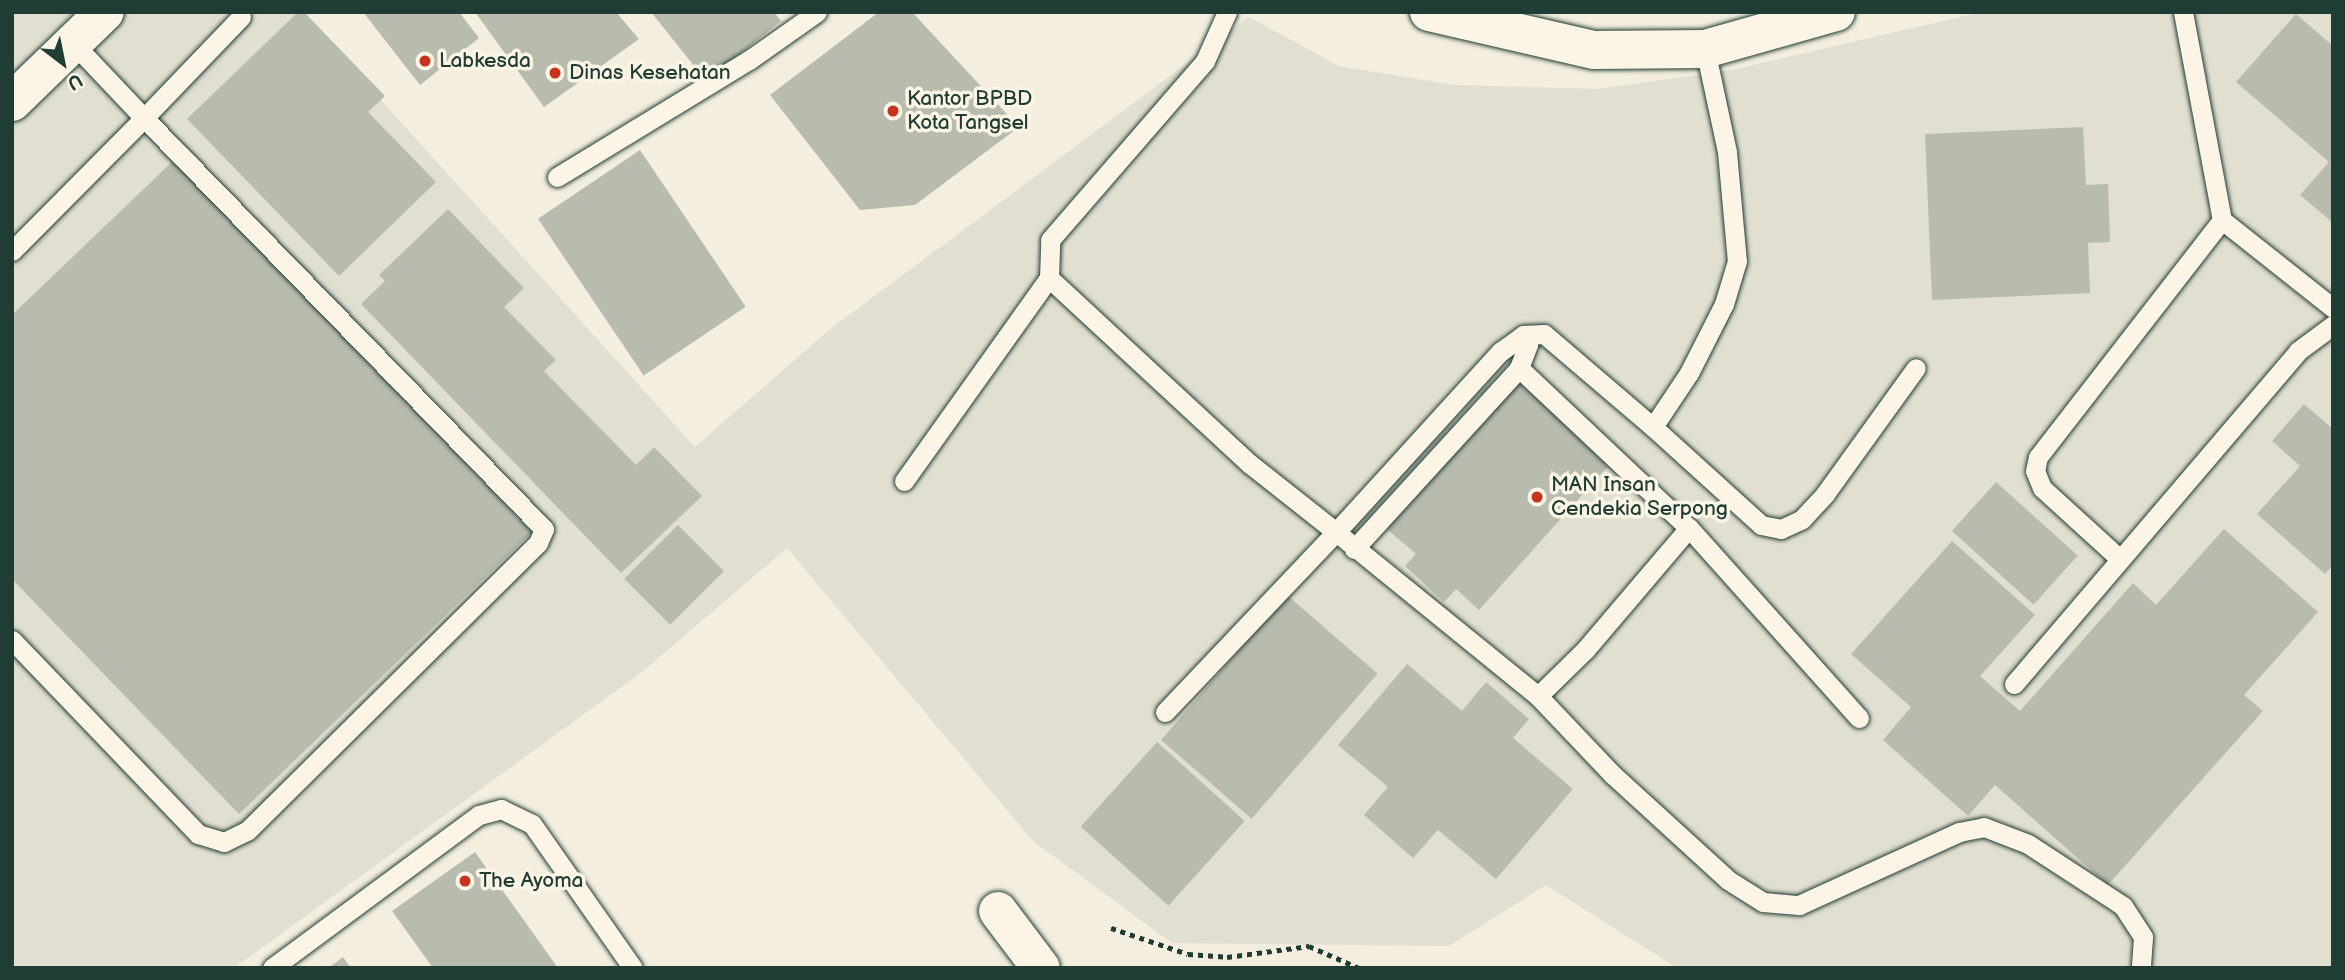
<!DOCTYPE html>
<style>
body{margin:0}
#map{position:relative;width:2345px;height:980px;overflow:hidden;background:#f3eede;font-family:"Balsamiq Sans",sans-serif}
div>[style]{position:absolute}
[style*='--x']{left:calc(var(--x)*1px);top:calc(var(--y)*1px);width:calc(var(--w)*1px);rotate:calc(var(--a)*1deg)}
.built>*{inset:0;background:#e1dfd0}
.building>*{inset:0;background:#b8bcae;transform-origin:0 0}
.path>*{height:4.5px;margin-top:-2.25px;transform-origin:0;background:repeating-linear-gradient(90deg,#1f3d34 0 5px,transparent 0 10px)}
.roads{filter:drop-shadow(0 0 2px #1f3d34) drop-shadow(0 0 2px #1f3d34)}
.lane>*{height:19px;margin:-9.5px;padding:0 9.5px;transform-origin:9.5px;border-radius:9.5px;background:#fcf5e5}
.street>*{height:38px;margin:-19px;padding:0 19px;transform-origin:19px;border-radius:19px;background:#fcf5e5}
.secondary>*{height:38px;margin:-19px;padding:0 19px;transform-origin:19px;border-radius:19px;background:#fcf5e5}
.dots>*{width:19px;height:19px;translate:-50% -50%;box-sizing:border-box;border:4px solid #fcf5e5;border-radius:50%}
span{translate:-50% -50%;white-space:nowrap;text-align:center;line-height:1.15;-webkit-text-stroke:7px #fcf5e5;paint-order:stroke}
.poi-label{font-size:21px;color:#1f3d34}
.left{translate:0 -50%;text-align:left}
.frame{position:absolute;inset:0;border:14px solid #1f3d34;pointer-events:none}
.north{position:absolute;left:28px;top:28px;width:70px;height:70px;-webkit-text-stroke:5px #fcf5e5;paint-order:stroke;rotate:148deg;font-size:19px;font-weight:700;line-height:28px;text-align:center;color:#1f3d34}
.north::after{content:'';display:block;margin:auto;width:24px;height:32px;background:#1f3d34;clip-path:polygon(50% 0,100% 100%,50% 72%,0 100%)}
</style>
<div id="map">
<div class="built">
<i style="clip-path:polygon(12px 12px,301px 12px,695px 447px,829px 330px,1249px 17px,1339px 66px,1454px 85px,1598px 89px,1732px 70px,1982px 12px,2333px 12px,2333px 968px,1677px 968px,1546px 885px,1449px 946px,1172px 943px,1033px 841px,787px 548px,642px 672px,234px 968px,12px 968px)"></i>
</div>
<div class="building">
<i style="clip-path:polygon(298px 12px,304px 12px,385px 96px,368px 112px,436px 182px,339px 276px,187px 119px)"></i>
<i style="clip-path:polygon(363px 12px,459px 12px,479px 38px,420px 85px)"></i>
<i style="clip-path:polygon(475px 12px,616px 12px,639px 39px,544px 107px)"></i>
<i style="clip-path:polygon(651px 12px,774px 12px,781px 21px,706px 81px)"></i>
<i style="clip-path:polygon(879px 12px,912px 12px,1019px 127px,915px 205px,860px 210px,770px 95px)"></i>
<i style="clip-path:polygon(2296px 14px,2333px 46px,2333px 223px,2300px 195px,2329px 162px,2236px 82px)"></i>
<i style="clip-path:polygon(2083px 127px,2086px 185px,2108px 184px,2110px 242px,2088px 243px,2090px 293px,1932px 300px,1925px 134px)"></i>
<i style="left:640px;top:150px;width:189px;height:123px;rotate:56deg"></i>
<i style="clip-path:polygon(173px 161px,532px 532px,239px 814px,12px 579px,12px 315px)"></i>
<i style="clip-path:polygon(448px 209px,524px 288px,504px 307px,556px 360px,544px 371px,636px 465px,654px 447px,702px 496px,621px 573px,361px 304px,385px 281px,379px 275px)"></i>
<i style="clip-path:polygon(1518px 382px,1610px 464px,1479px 610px,1456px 589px,1444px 602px,1405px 566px,1416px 554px,1387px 529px)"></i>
<i style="clip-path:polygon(2304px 404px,2333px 429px,2333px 565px,2325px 574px,2257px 514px,2300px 466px,2272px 441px)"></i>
<i style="left:1996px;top:482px;width:110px;height:66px;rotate:42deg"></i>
<i style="left:678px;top:525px;width:65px;height:76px;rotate:45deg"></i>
<i style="clip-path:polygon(2224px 529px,2318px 612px,2244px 695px,2263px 711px,2108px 885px,1995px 785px,1968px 816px,1883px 740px,1911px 707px,1851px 654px,1952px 541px,2035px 615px,1980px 676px,2020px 711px,2133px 583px,2156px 605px)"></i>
<i style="left:1287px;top:595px;width:120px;height:192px;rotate:41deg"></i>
<i style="clip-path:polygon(1407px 664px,1462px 711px,1486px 682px,1529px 719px,1513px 738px,1573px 789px,1496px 879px,1438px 830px,1413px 858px,1364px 815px,1388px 787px,1338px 745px)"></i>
<i style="left:1157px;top:742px;width:118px;height:114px;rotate:42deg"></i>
<i style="clip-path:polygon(475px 852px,558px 968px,433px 968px,392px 911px)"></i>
<i style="clip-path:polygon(343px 957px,351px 968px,328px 968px)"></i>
</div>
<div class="path">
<i style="--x:1111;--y:928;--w:81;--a:18.7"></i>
<i style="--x:1188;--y:954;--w:39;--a:4"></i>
<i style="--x:1227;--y:957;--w:83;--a:-7.6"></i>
<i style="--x:1309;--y:946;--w:55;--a:23.7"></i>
</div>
<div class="roads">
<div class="lane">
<i style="--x:2183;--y:12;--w:212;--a:79.4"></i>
<i style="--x:2222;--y:220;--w:142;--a:38.4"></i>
<i style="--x:1705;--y:49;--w:105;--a:77.9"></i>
<i style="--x:1727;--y:152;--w:109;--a:84.8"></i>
<i style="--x:1737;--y:261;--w:45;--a:106.8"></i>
<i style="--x:1724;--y:304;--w:77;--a:116.9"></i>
<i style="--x:1689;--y:373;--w:65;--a:123.7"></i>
<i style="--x:1653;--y:427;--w:146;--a:42.2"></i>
<i style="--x:1761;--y:525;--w:20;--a:11"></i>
<i style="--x:1781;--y:529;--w:23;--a:-25"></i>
<i style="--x:1802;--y:519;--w:34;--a:-47"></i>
<i style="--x:1825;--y:494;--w:155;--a:-54.2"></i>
<i style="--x:557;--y:177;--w:225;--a:-31.4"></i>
<i style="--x:749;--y:60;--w:83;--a:-35.2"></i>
<i style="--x:12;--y:251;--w:187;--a:-45.2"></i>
<i style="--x:144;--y:118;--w:103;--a:-133.4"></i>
<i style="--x:1049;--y:278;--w:274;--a:42.8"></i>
<i style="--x:1250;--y:464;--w:110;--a:38.3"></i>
<i style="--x:1336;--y:532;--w:244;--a:-47.7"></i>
<i style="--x:1500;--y:352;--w:29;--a:-36"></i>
<i style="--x:1523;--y:335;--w:21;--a:-3"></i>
<i style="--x:1544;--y:334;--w:143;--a:40.5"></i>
<i style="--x:1519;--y:368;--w:233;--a:43.3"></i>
<i style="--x:1689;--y:528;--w:255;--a:48.2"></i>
<i style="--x:904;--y:481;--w:249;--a:-54.5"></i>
<i style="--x:1049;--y:278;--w:38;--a:-88"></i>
<i style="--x:1050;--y:240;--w:237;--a:-49.1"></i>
<i style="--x:1205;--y:61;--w:54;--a:-65.8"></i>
<i style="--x:1354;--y:549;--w:245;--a:-47.6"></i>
<i style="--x:1519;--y:368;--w:26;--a:-69"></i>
<i style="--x:1528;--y:344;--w:10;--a:-119"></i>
<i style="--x:2120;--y:559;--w:105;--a:-137.7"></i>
<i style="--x:2042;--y:488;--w:18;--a:-112"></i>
<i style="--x:2035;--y:471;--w:14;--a:-78"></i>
<i style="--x:2038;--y:457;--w:300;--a:-52.2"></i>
<i style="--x:12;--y:640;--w:269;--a:46.2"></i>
<i style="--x:198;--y:834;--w:27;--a:17"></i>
<i style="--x:224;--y:842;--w:25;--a:-26"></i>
<i style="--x:247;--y:831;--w:409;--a:-44.7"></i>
<i style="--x:538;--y:543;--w:15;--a:-67"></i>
<i style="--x:544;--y:529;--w:574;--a:-134.22"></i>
<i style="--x:144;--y:118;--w:140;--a:-46.2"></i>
<i style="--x:2014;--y:684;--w:438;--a:-49.5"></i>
<i style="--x:2298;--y:351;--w:44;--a:-36.6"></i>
<i style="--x:1538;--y:696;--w:108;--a:46.5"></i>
<i style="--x:1612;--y:774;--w:157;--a:42.4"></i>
<i style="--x:1728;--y:880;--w:41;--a:32.2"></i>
<i style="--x:1763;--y:902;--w:36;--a:5"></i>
<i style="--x:1799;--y:905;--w:176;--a:-24.5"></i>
<i style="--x:1959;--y:832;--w:25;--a:-11"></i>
<i style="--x:1984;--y:827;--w:47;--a:21.1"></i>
<i style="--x:2028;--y:844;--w:113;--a:33.1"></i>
<i style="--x:2123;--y:906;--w:37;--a:57"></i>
<i style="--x:2143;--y:937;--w:31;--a:94"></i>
<i style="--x:1165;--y:712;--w:248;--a:-46.5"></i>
<i style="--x:1336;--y:532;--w:260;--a:39.1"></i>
<i style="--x:1538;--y:696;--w:66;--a:-44.4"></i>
<i style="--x:1585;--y:650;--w:160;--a:-49.6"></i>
<i style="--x:272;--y:968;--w:257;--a:-36.5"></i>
<i style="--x:479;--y:815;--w:23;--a:-15"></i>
<i style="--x:501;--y:809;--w:34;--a:26"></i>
<i style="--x:532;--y:824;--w:176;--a:55"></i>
</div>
<div class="street">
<i style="--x:1429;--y:12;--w:169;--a:13"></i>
<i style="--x:1594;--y:50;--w:111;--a:-0.5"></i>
<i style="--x:1705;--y:49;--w:136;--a:-15.8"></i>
<i style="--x:998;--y:911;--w:71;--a:53"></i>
</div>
<div class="secondary">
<i style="--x:12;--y:102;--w:129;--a:-44.1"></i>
</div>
</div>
<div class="dots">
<i style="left:425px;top:61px;background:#c8321e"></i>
<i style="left:555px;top:73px;background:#c8321e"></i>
<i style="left:893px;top:111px;background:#c8321e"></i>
<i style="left:1537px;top:497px;background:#c8321e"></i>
<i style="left:465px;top:881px;background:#c8321e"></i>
</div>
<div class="poi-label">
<span class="left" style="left:439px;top:61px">Labkesda</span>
<span class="left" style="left:569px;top:73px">Dinas Kesehatan</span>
<span class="left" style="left:907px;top:111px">Kantor BPBD<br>Kota Tangsel</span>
<span class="left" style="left:1551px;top:497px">MAN Insan<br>Cendekia Serpong</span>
<span class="left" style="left:479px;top:881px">The Ayoma</span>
</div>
<div class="frame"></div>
<div class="north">U</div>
</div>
